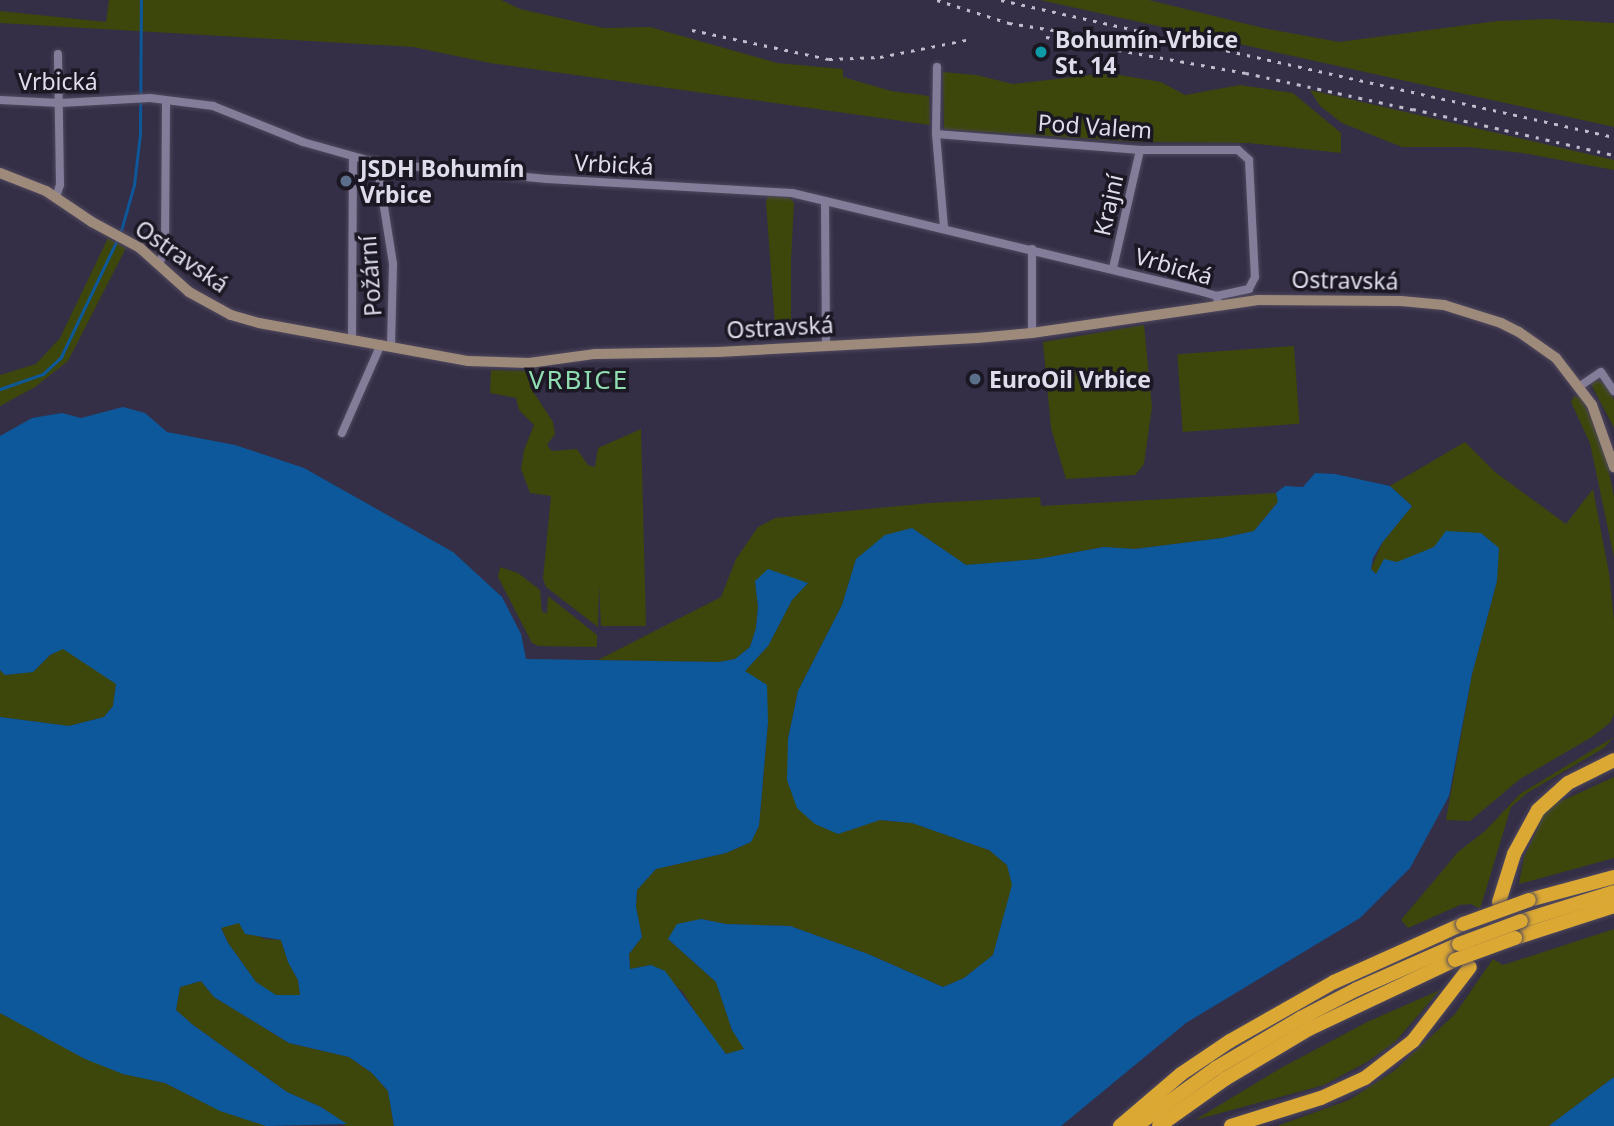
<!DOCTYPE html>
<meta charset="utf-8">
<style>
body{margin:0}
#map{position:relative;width:1614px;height:1126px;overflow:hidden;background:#342e46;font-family:"Noto Sans",sans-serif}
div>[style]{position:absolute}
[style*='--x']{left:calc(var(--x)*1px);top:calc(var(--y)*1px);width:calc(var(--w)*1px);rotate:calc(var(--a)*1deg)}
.green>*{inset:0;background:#3d470c;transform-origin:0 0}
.water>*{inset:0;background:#0d589a}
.stream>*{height:2.5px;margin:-1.25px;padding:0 1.25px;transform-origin:1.25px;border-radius:1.25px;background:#0d589a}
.roads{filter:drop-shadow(0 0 2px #4f495e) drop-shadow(0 0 2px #4f495e)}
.street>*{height:8px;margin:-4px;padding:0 4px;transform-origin:4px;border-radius:4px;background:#847d9a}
.secondary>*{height:10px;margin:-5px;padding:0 5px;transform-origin:5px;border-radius:5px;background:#9e8a7b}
.highway>*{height:14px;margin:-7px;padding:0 7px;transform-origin:7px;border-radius:7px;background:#dba834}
.rail>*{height:2.5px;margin-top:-1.25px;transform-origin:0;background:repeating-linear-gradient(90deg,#bfbccc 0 3.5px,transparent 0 10.5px)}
.bridges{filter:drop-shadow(0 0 2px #4f495e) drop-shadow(0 0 2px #4f495e)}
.highway-bridge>*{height:14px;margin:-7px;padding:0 7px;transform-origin:7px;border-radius:7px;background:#dba834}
.dots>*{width:19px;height:19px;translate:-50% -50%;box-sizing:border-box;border:4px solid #1b1823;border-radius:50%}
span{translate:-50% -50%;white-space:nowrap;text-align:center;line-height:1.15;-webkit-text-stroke:7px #1b1823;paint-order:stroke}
.poi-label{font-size:23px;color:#dfdceb;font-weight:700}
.left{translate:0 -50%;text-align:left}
.street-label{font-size:23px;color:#dfdceb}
.quarter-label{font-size:26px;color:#8fddb0;letter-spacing:2px}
</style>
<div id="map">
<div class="green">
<i style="clip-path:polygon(109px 0,501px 0,520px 9px,604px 28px,650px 27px,777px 63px,843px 69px,843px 77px,891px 91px,929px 96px,930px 125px,490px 63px,413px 47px,0 23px,0 11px,106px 22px)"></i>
<i style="clip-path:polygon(1040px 0,1149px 0,1263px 28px,1339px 42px,1497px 21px,1549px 19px,1614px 23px,1614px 127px)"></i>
<i style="clip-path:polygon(943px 72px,976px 75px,1013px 84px,1108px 73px,1161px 82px,1185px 95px,1240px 85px,1293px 93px,1341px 133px,1341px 153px,1248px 143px,1137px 142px,944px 129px)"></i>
<i style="clip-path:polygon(1310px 90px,1614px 160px,1614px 170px,1522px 153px,1469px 147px,1402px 147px,1342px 123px,1320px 106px)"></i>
<i style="clip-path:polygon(768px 196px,790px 198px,794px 203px,791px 261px,791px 338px,776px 339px,766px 202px)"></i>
<i style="clip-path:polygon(108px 238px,126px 248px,68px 361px,35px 387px,0 406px,0 375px,36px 364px,60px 338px)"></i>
<i style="clip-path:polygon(1144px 325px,1152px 407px,1144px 464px,1135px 475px,1066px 479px,1051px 428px,1043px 342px)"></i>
<i style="left:1294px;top:346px;width:78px;height:117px;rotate:86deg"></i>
<i style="clip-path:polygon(491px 370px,529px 371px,530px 387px,553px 422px,555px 434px,547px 445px,552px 451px,577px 449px,588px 465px,595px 467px,598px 448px,641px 429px,646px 626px,601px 626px,599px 586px,598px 627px,546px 587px,543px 579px,551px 496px,530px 493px,521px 469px,524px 450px,534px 425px,519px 410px,516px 398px,490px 393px)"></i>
<i style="clip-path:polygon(1596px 380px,1606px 384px,1614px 400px,1614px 428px,1591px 384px)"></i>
<i style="clip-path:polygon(1574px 396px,1581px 398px,1603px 442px,1614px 497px,1614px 558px,1590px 443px,1571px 402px)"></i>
<i style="clip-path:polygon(1465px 442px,1495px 472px,1566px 524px,1593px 489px,1609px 573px,1614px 619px,1614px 714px,1611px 722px,1592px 737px,1520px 779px,1470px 821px,1446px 820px,1472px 674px,1497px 581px,1434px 547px,1376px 574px,1371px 569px,1382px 543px,1412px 506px,1390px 486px)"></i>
<i style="clip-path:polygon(1276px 493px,1278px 502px,1254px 531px,1222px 538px,1135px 549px,1104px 547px,1038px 559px,966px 565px,912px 528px,856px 559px,842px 605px,798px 691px,788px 739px,838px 834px,879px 820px,912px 823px,989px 850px,1007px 865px,1013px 885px,993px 955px,964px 978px,943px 987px,868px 954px,790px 926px,726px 924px,701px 919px,668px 939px,716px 982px,732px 1030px,745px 1049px,726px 1054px,708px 1033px,683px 992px,651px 965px,630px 969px,629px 954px,642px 937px,636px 907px,637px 890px,656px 869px,726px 853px,751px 842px,759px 826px,768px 722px,745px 671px,768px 646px,792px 600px,808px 583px,755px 581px,758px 607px,756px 628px,750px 647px,735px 659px,719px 662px,598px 660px,721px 597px,736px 559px,758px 527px,775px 518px,930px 503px,1040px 497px,1041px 506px)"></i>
<i style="clip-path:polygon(500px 567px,518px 573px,540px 590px,542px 612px,547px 613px,548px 596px,597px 635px,597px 647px,539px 646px,532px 643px,498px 577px)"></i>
<i style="clip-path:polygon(63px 648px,116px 683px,113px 706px,104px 717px,69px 726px,0 717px,0 670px,5px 675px,33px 672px,50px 655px)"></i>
<i style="clip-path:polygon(1614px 737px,1604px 748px,1527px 793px,1511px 807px,1480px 909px,1471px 904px,1460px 905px,1408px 928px,1401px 920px,1458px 852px,1485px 831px,1520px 794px)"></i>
<i style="clip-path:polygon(1614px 777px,1614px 858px,1519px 884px,1524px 857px,1538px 828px,1540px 813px,1553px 799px,1557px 803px)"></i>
<i style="clip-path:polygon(239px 923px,264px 939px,281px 940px,288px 962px,298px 980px,300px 995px,276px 996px,256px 982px,228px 943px,221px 927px)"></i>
<i style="clip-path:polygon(1614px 929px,1614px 1077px,1549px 1126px,1277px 1126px,1349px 1100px,1394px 1071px,1455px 1014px,1493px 959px,1503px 965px)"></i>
<i style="clip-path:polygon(201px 981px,214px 997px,289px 1043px,349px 1057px,372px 1073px,388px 1091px,394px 1126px,346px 1126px,321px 1107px,287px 1092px,193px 1025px,176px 1010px,180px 987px)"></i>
<i style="clip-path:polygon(1440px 990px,1395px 1042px,1367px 1062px,1324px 1085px,1195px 1120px,1279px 1069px,1367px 1022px)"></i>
<i style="clip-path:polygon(0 1013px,123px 1074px,165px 1083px,220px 1110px,266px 1126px,0 1126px)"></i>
</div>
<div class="water">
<i style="clip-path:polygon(evenodd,123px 407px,145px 413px,167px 432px,235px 445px,304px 468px,453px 552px,502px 597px,521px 634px,526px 659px,719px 662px,735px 659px,750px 647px,756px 628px,758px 607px,755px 581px,768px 569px,808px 583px,792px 600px,768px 646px,745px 671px,767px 685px,768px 722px,759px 826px,751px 842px,726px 853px,656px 869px,637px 890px,636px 907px,642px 937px,629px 954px,630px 969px,651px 965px,665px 971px,726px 1054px,744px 1049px,732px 1030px,716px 982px,668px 939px,677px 924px,701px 919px,726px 924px,790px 926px,868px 954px,943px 987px,964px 978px,993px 955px,1012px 885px,1007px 865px,989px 850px,912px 823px,880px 820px,838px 834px,815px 824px,797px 808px,787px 780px,788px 739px,798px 691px,842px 605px,856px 559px,885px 535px,912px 528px,966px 565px,1038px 559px,1104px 547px,1135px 549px,1222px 538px,1254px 531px,1278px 502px,1276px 493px,1285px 486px,1303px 487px,1315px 473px,1335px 474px,1390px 486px,1412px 506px,1382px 543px,1373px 558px,1371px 569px,1376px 574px,1384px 559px,1397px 562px,1434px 547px,1446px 531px,1481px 533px,1499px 548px,1497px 581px,1472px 674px,1449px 796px,1410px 868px,1360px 918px,1186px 1023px,1061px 1126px,394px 1126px,388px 1091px,372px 1073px,349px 1057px,289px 1043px,214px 997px,201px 981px,180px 987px,176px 1010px,193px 1025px,287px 1092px,321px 1107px,347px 1124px,266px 1126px,220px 1111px,165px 1083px,123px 1074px,85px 1059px,0 1013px,0 717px,69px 726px,104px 717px,113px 706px,116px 684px,63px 649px,50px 655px,33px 672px,5px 675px,0 670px,0 436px,32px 418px,62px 413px,81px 418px,123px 407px,239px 923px,245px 934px,281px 940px,288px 962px,298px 980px,300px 995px,276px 995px,256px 982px,228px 943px,221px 928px,239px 923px)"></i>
<i style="clip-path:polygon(1614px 1077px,1614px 1126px,1549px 1126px,1554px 1122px)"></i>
</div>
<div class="stream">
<i style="--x:120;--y:234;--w:51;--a:-74.1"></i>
<i style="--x:134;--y:185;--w:51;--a:-83.3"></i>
<i style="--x:140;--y:134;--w:134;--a:-89.6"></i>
<i style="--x:0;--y:389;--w:46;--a:-19.2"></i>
<i style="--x:43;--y:374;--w:25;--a:-43"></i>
<i style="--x:61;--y:357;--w:130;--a:-64.4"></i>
</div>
<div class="roads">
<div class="street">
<i style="--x:937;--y:67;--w:67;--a:90.9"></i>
<i style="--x:936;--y:134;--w:94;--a:85.1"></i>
<i style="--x:0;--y:100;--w:60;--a:2.9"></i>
<i style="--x:60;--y:103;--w:90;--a:-3.2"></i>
<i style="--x:150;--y:98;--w:64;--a:7.2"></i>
<i style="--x:213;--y:106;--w:97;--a:21.8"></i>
<i style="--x:303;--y:142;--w:77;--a:15.8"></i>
<i style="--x:377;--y:163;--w:171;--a:5.4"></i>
<i style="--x:547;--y:179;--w:245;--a:3.3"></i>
<i style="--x:792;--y:193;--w:423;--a:13.5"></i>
<i style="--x:1203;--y:292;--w:15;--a:16"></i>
<i style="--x:1217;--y:296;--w:8;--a:83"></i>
<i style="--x:936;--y:134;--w:205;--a:4.5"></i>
<i style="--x:1140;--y:150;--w:98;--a:0"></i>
<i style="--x:1238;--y:150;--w:15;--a:42"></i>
<i style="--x:1249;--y:160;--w:117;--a:87.1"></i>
<i style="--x:1255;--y:277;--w:13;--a:117"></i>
<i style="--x:1249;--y:289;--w:33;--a:168"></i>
<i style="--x:377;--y:163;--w:102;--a:81"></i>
<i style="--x:393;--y:264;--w:82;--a:91.4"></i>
<i style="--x:56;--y:197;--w:13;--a:-72"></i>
<i style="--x:60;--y:185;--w:131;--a:-90.9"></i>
<i style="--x:825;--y:201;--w:145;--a:89.6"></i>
<i style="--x:1032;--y:249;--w:84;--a:90"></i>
<i style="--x:159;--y:264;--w:16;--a:-68"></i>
<i style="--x:165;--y:249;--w:148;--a:-89.6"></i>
<i style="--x:1113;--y:268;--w:121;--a:-77.1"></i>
<i style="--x:352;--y:338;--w:180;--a:-89.7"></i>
<i style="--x:1580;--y:386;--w:25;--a:-34"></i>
<i style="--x:1601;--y:372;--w:23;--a:56"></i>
<i style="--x:342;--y:433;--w:97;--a:-66.3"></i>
</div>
<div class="secondary">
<i style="--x:0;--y:173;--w:49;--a:21.4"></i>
<i style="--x:46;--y:191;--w:55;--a:34"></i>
<i style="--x:92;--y:222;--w:55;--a:28.4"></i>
<i style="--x:140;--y:248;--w:66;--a:41.9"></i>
<i style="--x:189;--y:292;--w:48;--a:28.7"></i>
<i style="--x:231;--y:315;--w:29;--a:16"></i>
<i style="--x:259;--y:323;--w:213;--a:10.3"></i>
<i style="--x:469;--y:361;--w:60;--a:1.9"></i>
<i style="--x:529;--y:363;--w:67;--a:-7.8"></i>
<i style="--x:595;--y:354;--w:123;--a:-0.9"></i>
<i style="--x:718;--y:352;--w:259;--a:-3.1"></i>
<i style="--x:977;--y:338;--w:55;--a:-5.2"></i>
<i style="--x:1032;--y:333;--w:227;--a:-8.3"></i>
<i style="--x:1257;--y:300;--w:144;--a:0.4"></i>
<i style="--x:1401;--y:301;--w:43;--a:5.3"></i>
<i style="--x:1444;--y:305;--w:60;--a:17.5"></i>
<i style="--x:1501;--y:323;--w:20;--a:27"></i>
<i style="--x:1519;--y:332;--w:45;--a:35.1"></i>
<i style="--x:1556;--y:358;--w:59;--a:52.5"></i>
<i style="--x:1592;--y:405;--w:66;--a:70.5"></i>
</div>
<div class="highway">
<i style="--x:1529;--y:900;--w:88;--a:-15.1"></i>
<i style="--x:1499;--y:902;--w:50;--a:-72.6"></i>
<i style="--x:1514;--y:854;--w:50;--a:-61.4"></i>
<i style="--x:1538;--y:810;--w:40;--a:-42"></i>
<i style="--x:1568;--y:783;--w:51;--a:-26.6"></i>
<i style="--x:1521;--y:921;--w:97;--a:-17.3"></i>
<i style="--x:1515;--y:938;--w:104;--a:-17.9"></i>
<i style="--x:1120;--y:1126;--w:80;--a:-40.4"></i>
<i style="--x:1181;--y:1074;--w:59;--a:-34"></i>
<i style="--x:1230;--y:1041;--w:120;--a:-29.6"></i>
<i style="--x:1334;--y:982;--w:141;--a:-24.2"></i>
<i style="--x:1136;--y:1126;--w:99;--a:-35.9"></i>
<i style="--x:1216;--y:1068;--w:99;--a:-30.5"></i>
<i style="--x:1301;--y:1018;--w:63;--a:-27.4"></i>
<i style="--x:1357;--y:989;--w:111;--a:-23.8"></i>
<i style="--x:1159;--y:1126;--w:81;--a:-35.5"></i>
<i style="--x:1225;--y:1079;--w:98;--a:-30.8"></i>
<i style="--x:1309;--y:1029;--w:161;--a:-25.3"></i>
<i style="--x:1231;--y:1126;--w:94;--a:-17.3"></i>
<i style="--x:1321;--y:1098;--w:48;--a:-24.4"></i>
<i style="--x:1365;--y:1078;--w:61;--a:-37.6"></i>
<i style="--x:1413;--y:1041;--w:93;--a:-52.4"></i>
</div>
</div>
<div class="rail">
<i style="--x:937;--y:0;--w:76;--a:17.7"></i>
<i style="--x:1009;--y:23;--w:51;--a:9.1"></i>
<i style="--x:1001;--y:0;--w:628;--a:12.6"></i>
<i style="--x:692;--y:30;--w:140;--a:12"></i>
<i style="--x:829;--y:59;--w:51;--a:-2.2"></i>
<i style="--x:880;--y:57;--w:88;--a:-11.2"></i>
<i style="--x:1046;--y:37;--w:203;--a:10.2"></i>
<i style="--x:1246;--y:73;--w:178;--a:12.3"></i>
<i style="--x:1413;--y:109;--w:206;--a:12.9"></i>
</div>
<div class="bridges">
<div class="highway-bridge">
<i style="--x:1463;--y:924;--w:70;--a:-20"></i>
<i style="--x:1459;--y:944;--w:66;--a:-20.4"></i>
<i style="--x:1455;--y:960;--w:64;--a:-20.1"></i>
</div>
</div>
<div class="dots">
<i style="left:1041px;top:52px;background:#0f9aa8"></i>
<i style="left:346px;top:181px;background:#5c6f8a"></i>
<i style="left:975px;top:379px;background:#5c6f8a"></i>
</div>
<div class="poi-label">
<span class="left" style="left:1055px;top:52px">Bohumín-Vrbice<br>St. 14</span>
<span class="left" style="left:360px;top:181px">JSDH Bohumín<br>Vrbice</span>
<span class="left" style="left:989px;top:379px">EuroOil Vrbice</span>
</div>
<div class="street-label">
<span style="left:58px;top:81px">Vrbická</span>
<span style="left:1095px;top:126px;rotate:4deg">Pod Valem</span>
<span style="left:614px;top:164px;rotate:3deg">Vrbická</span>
<span style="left:1108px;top:205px;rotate:-77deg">Krajní</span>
<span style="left:182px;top:256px;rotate:35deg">Ostravská</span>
<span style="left:1174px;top:266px;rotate:16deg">Vrbická</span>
<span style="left:370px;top:276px;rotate:-94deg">Požární</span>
<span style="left:1345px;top:280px;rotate:1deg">Ostravská</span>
<span style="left:780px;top:327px;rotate:-3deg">Ostravská</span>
</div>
<div class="quarter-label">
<span style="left:579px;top:380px">VRBICE</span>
</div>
</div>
